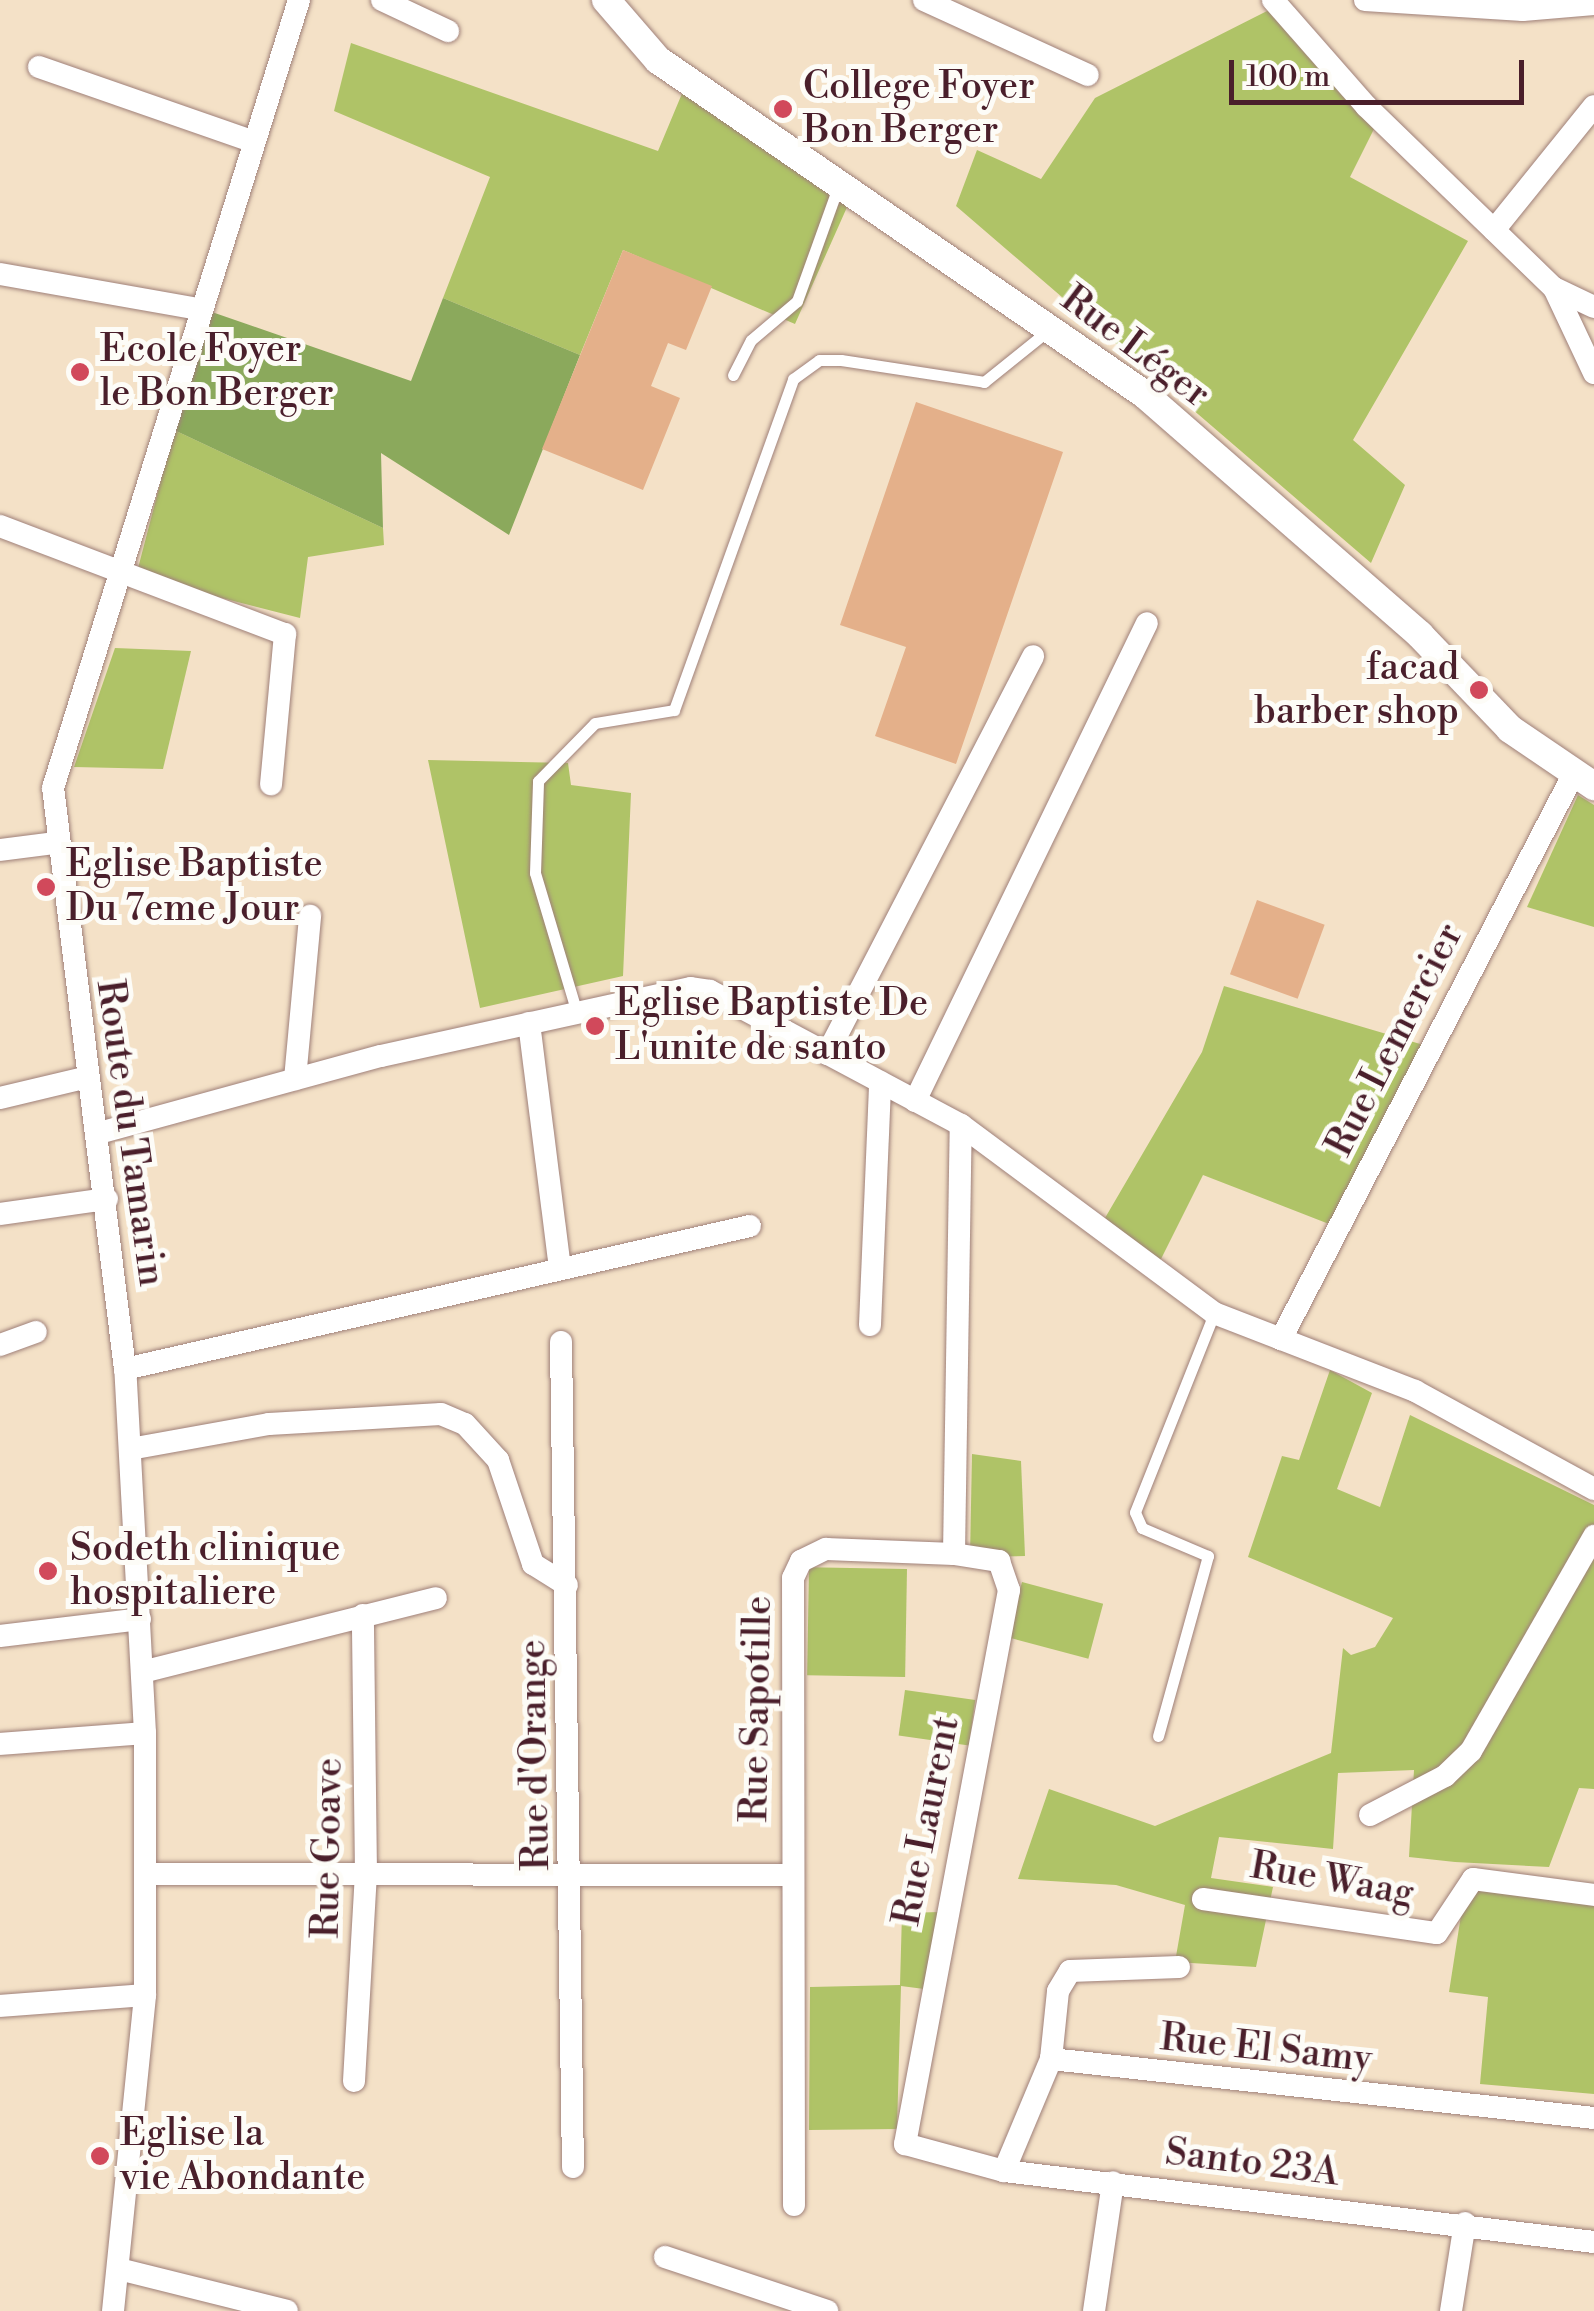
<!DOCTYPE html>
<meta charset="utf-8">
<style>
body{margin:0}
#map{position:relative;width:1594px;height:2311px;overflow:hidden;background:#f4e1c7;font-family:"Libre Bodoni",serif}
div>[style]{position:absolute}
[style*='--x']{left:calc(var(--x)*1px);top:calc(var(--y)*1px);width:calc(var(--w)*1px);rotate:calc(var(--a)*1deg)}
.green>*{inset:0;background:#afc367;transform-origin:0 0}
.forest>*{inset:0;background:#8ba95c}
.building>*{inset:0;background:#e4b08a;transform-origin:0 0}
.roads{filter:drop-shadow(0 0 2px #9f8079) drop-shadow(0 0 2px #9f8079)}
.service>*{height:11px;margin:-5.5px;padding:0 5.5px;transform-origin:5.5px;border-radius:5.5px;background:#fff}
.minor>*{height:22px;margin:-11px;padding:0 11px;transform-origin:11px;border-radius:11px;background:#fff}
.tertiary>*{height:28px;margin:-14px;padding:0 14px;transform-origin:14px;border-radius:14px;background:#fff}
.dots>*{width:28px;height:28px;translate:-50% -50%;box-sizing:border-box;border:5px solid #fdfcf7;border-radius:50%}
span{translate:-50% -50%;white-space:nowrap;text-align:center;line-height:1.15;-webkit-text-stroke:10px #fdfcf7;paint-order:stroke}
.poi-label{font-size:38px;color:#4a1f2b}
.left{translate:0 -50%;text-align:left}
.right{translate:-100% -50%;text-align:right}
.street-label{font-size:38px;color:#4a1f2b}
.scale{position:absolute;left:1229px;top:60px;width:295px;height:45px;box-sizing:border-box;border:5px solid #4a1f2b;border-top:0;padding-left:12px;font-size:30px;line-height:35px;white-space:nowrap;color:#4a1f2b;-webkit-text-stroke:8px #fdfcf7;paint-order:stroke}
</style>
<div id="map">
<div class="green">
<i style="clip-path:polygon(1269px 10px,1376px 125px,1350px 177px,1468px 241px,1353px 440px,1405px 485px,1371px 563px,956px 206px,977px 150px,1041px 179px,1095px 98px)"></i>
<i style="clip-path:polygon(351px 43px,658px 151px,686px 84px,848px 205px,795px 324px,623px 250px,580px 355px,443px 298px,490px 177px,334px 111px)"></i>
<i style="clip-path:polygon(174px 430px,383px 528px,384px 545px,308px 557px,300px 618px,136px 576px)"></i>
<i style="clip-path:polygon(115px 648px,191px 651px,163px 769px,74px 767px)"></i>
<i style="clip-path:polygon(428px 760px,568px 763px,571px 785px,631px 793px,623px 976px,480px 1008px)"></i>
<i style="clip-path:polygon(1578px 795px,1594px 805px,1594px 927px,1527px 907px)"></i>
<i style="clip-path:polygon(1224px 986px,1427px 1046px,1329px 1224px,1203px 1175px,1160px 1261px,1105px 1218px,1202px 1052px)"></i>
<i style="clip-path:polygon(1330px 1370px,1372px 1393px,1337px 1489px,1380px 1507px,1410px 1415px,1594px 1505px,1594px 1789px,1579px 1788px,1549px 1867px,1455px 1862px,1409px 1857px,1414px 1770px,1338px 1773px,1333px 1849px,1219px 1837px,1211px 1878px,1273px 1887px,1256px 1967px,1175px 1962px,1185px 1905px,1116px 1885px,1018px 1879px,1049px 1789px,1155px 1826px,1331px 1753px,1343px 1648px,1351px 1655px,1375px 1647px,1393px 1618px,1248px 1557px,1282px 1456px,1299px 1460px)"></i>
<i style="clip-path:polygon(972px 1454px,1021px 1461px,1025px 1556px,970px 1557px)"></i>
<i style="left:907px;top:1569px;width:108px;height:98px;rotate:91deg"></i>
<i style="left:1022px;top:1582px;width:84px;height:57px;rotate:15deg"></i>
<i style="left:905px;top:1690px;width:71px;height:46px;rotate:8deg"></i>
<i style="clip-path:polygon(1466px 1883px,1594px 1894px,1594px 2094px,1480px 2084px,1488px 1997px,1449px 1992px)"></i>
<i style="clip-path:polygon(940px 1912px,932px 1990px,901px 1986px,897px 2129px,809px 2130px,810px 1987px,900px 1985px,902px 1913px)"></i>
</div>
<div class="forest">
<i style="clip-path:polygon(443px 298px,580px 355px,509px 535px,381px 453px,383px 528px,174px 430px,209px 311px,411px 381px)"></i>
</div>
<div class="building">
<i style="clip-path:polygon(623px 250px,712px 286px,686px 350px,668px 343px,651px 386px,680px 398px,643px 490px,542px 449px)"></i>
<i style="clip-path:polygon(916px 402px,1063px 452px,956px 764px,875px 736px,906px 647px,840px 625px)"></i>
<i style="left:1257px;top:900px;width:72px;height:79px;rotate:20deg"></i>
</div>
<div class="roads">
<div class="service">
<i style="--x:733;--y:375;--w:39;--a:-63"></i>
<i style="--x:751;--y:340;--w:60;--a:-40.3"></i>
<i style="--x:797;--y:301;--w:121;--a:-70.2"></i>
<i style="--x:577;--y:1013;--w:146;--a:-106.7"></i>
<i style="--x:535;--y:873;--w:92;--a:-88.1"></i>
<i style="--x:538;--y:781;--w:81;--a:-45.5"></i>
<i style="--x:595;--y:723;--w:80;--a:-9.3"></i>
<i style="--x:674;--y:710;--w:352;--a:-70.2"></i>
<i style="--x:793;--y:379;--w:32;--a:-36"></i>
<i style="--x:819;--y:360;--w:22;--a:0"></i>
<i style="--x:841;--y:360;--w:145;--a:8.7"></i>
<i style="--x:984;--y:382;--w:85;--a:-38.8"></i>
<i style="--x:1158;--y:1736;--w:187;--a:-74.5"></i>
<i style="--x:1208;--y:1556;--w:72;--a:-157"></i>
<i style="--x:1142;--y:1528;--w:17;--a:-114"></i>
<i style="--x:1135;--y:1512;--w:214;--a:-68.3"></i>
</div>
<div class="minor">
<i style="--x:382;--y:0;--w:73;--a:25.2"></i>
<i style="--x:924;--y:0;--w:180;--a:24.6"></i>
<i style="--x:1273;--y:0;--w:141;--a:48.7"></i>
<i style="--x:1366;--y:106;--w:262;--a:44.1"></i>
<i style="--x:1554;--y:288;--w:94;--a:64.8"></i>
<i style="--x:1365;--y:0;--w:158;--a:3.6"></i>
<i style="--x:1523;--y:10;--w:71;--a:-4.8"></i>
<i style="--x:39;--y:67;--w:222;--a:19.2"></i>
<i style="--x:1494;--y:230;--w:159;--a:-51.1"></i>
<i style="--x:0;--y:274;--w:202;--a:10"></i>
<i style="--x:1554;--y:288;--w:44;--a:25.4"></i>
<i style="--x:0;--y:526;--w:305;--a:20.8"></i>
<i style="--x:285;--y:634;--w:151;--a:95.3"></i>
<i style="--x:0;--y:850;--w:55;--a:-7.3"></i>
<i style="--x:529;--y:1023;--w:248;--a:82.8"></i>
<i style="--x:827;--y:1054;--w:448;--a:-62.6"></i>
<i style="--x:295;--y:1079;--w:164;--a:-84.7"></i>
<i style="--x:0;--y:1098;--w:90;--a:-13.4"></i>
<i style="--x:915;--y:1101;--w:531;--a:-64.11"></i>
<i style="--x:99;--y:1133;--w:292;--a:-15.3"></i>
<i style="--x:381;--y:1056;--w:317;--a:-12.4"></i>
<i style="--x:691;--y:988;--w:19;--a:9"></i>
<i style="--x:710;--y:991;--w:285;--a:28.1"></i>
<i style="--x:961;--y:1125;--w:315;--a:36.6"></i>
<i style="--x:1214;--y:1313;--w:216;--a:21.2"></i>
<i style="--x:1415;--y:1391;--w:204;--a:28.7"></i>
<i style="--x:0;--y:1214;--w:108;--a:-8"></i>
<i style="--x:870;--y:1325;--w:243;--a:-87.6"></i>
<i style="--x:1281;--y:1339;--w:635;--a:-62.63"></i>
<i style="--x:561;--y:1342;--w:825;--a:89.17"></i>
<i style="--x:0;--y:1345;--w:38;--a:-20"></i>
<i style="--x:125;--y:1369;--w:641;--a:-12.89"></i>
<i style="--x:130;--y:1449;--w:141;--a:-10.2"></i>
<i style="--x:269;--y:1424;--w:172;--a:-3.3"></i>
<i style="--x:441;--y:1414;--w:26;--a:23"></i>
<i style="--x:465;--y:1424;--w:49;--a:47.5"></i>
<i style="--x:498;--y:1460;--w:110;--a:71.4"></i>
<i style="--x:533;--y:1564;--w:40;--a:32"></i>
<i style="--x:954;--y:1554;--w:46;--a:8.8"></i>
<i style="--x:999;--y:1561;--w:31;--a:71"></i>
<i style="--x:1009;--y:1590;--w:564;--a:100.63"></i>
<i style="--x:905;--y:2144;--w:103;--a:15.3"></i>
<i style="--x:1004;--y:2171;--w:594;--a:6.86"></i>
<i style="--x:0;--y:1636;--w:141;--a:-6.9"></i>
<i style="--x:142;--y:1672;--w:303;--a:-14.1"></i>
<i style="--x:0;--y:1744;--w:145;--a:-4.3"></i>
<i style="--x:1370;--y:1815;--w:85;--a:-27.5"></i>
<i style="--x:1445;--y:1776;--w:36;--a:-44"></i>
<i style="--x:1471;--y:1751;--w:248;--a:-60.2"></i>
<i style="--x:150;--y:1874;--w:640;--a:0.09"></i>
<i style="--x:1203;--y:1899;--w:236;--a:8.3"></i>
<i style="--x:1437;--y:1933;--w:65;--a:-56.3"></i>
<i style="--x:1473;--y:1879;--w:122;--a:7.5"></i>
<i style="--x:0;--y:2006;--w:145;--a:-4.3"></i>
<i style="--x:1051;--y:2059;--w:68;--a:-84.1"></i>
<i style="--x:1058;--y:1991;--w:23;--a:-59"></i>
<i style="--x:1070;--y:1971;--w:109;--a:-2.1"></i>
<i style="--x:354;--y:2081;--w:207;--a:-86.7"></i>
<i style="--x:366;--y:1874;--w:259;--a:-90.7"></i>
<i style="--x:1004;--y:2171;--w:121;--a:-67.2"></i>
<i style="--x:1051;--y:2059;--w:546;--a:6.2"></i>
<i style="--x:794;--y:2205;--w:627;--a:-90.09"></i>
<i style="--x:793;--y:1578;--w:19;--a:-65"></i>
<i style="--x:801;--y:1561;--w:28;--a:-26"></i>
<i style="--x:826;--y:1549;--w:128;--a:2.2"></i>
<i style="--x:954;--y:1554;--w:429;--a:-89.1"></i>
<i style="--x:665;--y:2257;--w:171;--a:18.4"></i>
<i style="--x:119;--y:2269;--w:173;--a:14"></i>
<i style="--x:113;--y:2311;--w:318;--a:-84.2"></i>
<i style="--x:145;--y:1995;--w:262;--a:-90"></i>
<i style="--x:145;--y:1733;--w:365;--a:-93.1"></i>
<i style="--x:125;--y:1369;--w:585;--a:-97.06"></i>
<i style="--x:53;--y:788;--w:826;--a:-72.66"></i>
<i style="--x:1094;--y:2311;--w:130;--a:-81.6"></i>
<i style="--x:1451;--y:2311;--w:89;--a:-81"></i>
</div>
<div class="tertiary">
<i style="--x:606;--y:0;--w:79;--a:49.1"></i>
<i style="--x:658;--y:60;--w:590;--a:34.5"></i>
<i style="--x:1144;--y:394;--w:366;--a:41.1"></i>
<i style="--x:1420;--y:635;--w:130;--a:46.2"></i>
<i style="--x:1510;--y:729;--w:102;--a:34.2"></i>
</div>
</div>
<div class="dots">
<i style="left:783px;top:109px;background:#d1495b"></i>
<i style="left:80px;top:372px;background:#d1495b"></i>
<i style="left:1479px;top:690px;background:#d1495b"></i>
<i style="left:46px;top:887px;background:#d1495b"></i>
<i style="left:595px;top:1026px;background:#d1495b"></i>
<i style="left:48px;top:1571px;background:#d1495b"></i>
<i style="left:100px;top:2156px;background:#d1495b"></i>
</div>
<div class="poi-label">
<span class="left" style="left:803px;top:109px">College Foyer<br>Bon Berger</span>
<span class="left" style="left:100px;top:372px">Ecole Foyer<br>le Bon Berger</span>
<span class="right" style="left:1459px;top:690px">facad<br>barber shop</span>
<span class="left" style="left:66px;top:887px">Eglise Baptiste<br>Du 7eme Jour</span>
<span class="left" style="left:615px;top:1026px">Eglise Baptiste De<br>L'unite de santo</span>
<span class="left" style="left:70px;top:1571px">Sodeth clinique<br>hospitaliere</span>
<span class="left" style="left:120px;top:2156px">Eglise la<br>vie Abondante</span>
</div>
<div class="street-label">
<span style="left:1135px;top:347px;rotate:37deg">Rue Léger</span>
<span style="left:1395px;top:1040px;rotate:-63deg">Rue Lemercier</span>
<span style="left:130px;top:1133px;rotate:82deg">Route du Tamarin</span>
<span style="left:757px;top:1709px;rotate:-89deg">Rue Sapotille</span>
<span style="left:535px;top:1755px;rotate:-91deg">Rue d'Orange</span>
<span style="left:927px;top:1821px;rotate:-79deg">Rue Laurent</span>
<span style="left:328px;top:1848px;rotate:-89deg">Rue Goave</span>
<span style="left:1332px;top:1880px;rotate:10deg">Rue Waag</span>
<span style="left:1266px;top:2049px;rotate:6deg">Rue El Samy</span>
<span style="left:1252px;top:2163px;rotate:7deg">Santo 23A</span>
</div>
<div class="scale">100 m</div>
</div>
